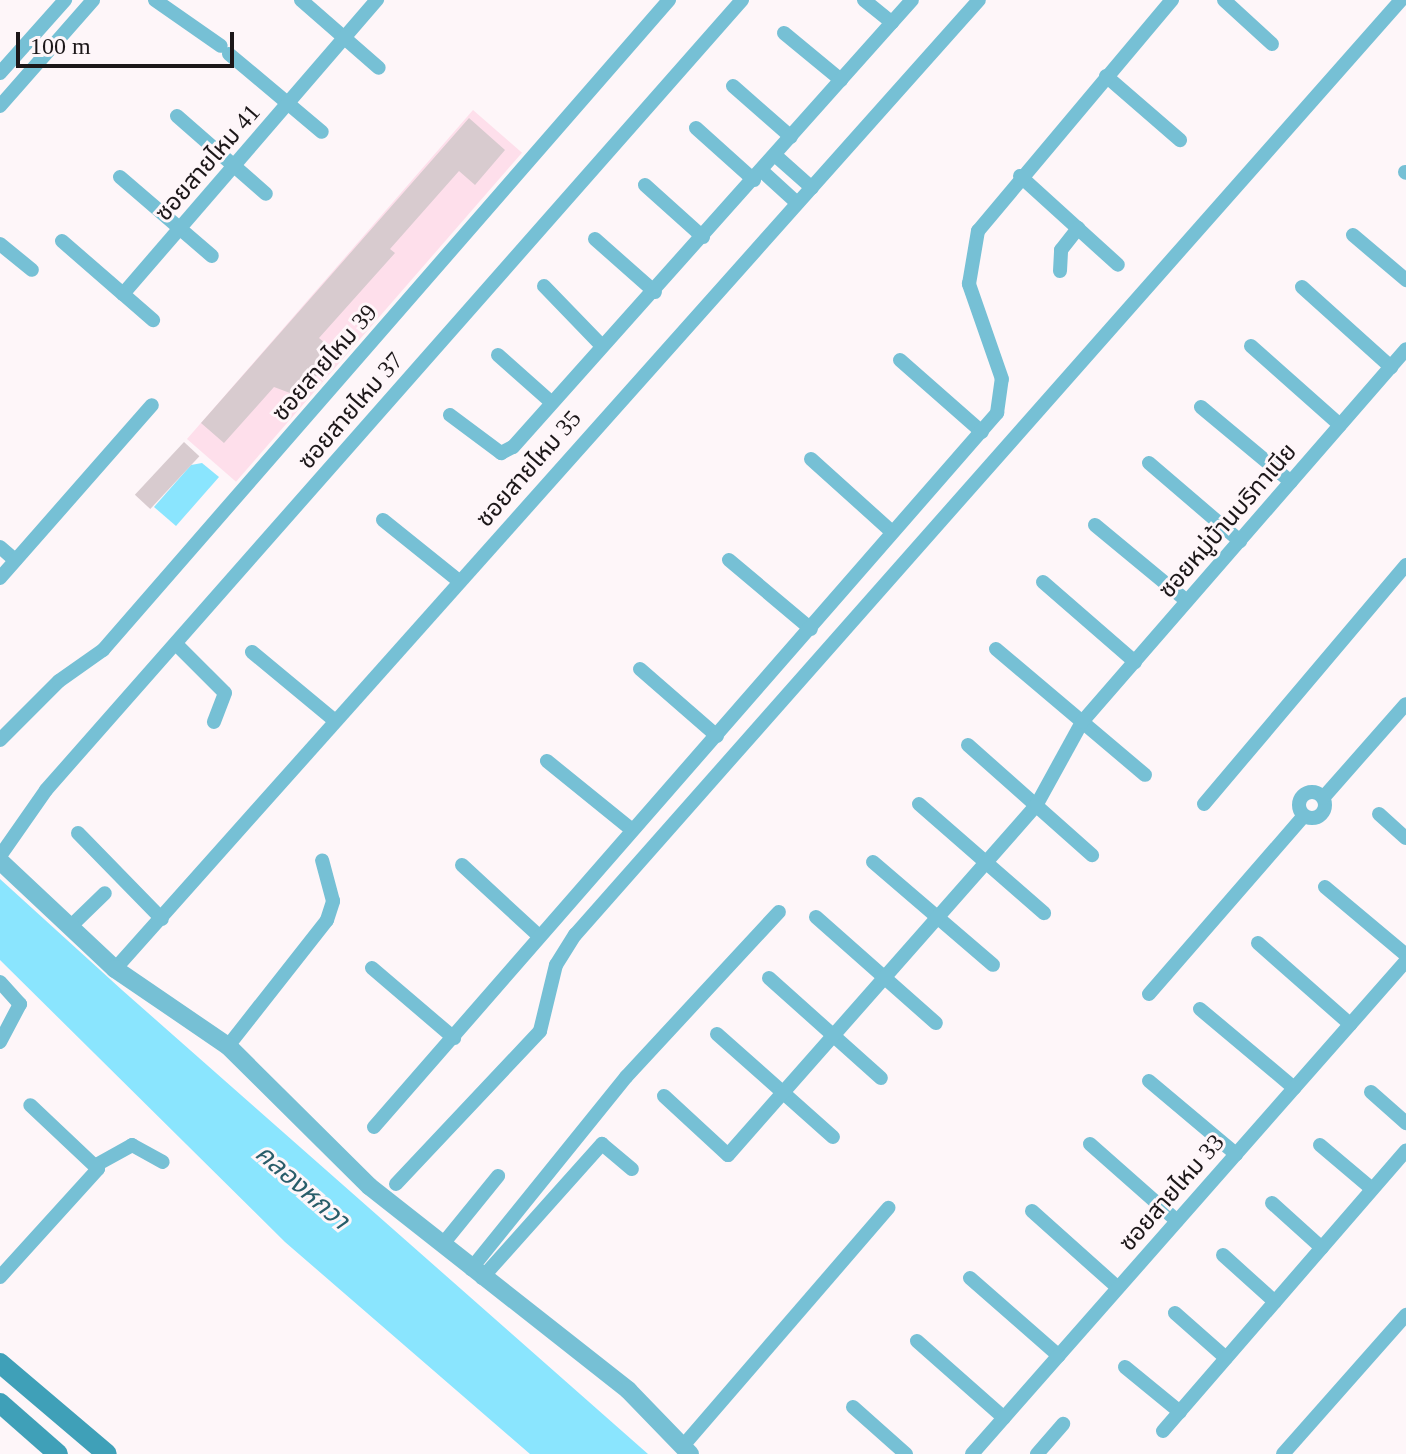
<!DOCTYPE html>
<meta charset="utf-8">
<style>
body{margin:0}
#map{position:relative;width:1406px;height:1454px;overflow:hidden;background:#fef6f9;font-family:"Times New Roman","Noto Sans Thai",serif}
div>[style]{position:absolute}
[style*='--x']{left:calc(var(--x)*1px);top:calc(var(--y)*1px);width:calc(var(--w)*1px);rotate:calc(var(--a)*1deg)}
.green>*{inset:0;background:#fedfeb;transform-origin:0 0}
.water>*{inset:0;background:#8ae5fe}
.building>*{inset:0;background:#d8cbcf;transform-origin:0 0}
.minor>*{height:14px;margin:-7px;padding:0 7px;transform-origin:7px;border-radius:7px;background:#76c0d5}
.minor>.ring{margin:-7px;padding:0;box-sizing:content-box;background:none;border:14px solid #76c0d5;border-radius:50%}
.tertiary>*{height:18px;margin:-9px;padding:0 9px;transform-origin:9px;border-radius:9px;background:#76c0d5}
.secondary>*{height:20px;margin:-10px;padding:0 10px;transform-origin:10px;border-radius:10px;background:#3fa0b8}
span{translate:-50% -50%;white-space:nowrap;text-align:center;line-height:1.15;-webkit-text-stroke:6px #fef6f9;paint-order:stroke}
.street-label{font-size:24px;color:#1c1719}
.water-label{font-size:26px;color:#295d6a;font-style:italic}
.scale{position:absolute;left:16px;top:32px;width:218px;height:36px;box-sizing:border-box;border:4px solid #1c1719;border-top:0;padding-left:10px;font-size:24px;line-height:28px;white-space:nowrap;color:#1c1719;-webkit-text-stroke:6px #fef6f9;paint-order:stroke}
</style>
<div id="map">
<div class="green">
<i style="left:473px;top:110px;width:65px;height:436px;rotate:41deg"></i>
</div>
<div class="water">
<i style="clip-path:polygon(202px 463px,219px 477px,176px 526px,154px 507px,191px 465px)"></i>
<i style="clip-path:polygon(0 879px,122px 990px,648px 1454px,530px 1454px,285px 1242px,0 960px)"></i>
</div>
<div class="building">
<i style="clip-path:polygon(469px 118px,505px 150px,475px 185px,459px 171px,390px 249px,395px 253px,319px 338px,337px 353px,298px 396px,274px 387px,224px 443px,201px 423px)"></i>
<i style="left:184px;top:442px;width:21px;height:72px;rotate:43deg"></i>
</div>
<div class="minor">
<i style="--x:155;--y:0;--w:80;--a:34.9"></i>
<i style="--x:301;--y:0;--w:103;--a:41.1"></i>
<i style="--x:864;--y:0;--w:36;--a:39"></i>
<i style="--x:1224;--y:0;--w:65;--a:42.5"></i>
<i style="--x:784;--y:33;--w:74;--a:39.5"></i>
<i style="--x:229;--y:54;--w:121;--a:40"></i>
<i style="--x:0;--y:73;--w:98;--a:-48.3"></i>
<i style="--x:1106;--y:76;--w:98;--a:40.9"></i>
<i style="--x:733;--y:86;--w:77;--a:41.3"></i>
<i style="--x:0;--y:106;--w:141;--a:-48.7"></i>
<i style="--x:177;--y:116;--w:118;--a:41.2"></i>
<i style="--x:696;--y:128;--w:78;--a:41.9"></i>
<i style="--x:776;--y:156;--w:48;--a:41.6"></i>
<i style="--x:762;--y:171;--w:47;--a:42.4"></i>
<i style="--x:1405;--y:172;--w:1;--a:45"></i>
<i style="--x:1020;--y:176;--w:132;--a:42.2"></i>
<i style="--x:120;--y:177;--w:121;--a:40.7"></i>
<i style="--x:645;--y:185;--w:78;--a:41.9"></i>
<i style="--x:1353;--y:235;--w:70;--a:40.3"></i>
<i style="--x:595;--y:239;--w:80;--a:41.5"></i>
<i style="--x:62;--y:241;--w:81;--a:41"></i>
<i style="--x:123;--y:294;--w:389;--a:-49.2"></i>
<i style="--x:0;--y:244;--w:41;--a:39.1"></i>
<i style="--x:1060;--y:271;--w:21;--a:-87"></i>
<i style="--x:1061;--y:250;--w:28;--a:-52"></i>
<i style="--x:544;--y:286;--w:83;--a:46"></i>
<i style="--x:1302;--y:287;--w:120;--a:42"></i>
<i style="--x:123;--y:294;--w:40;--a:41"></i>
<i style="--x:1251;--y:346;--w:119;--a:41.6"></i>
<i style="--x:498;--y:355;--w:71;--a:41.6"></i>
<i style="--x:900;--y:360;--w:109;--a:41.3"></i>
<i style="--x:1201;--y:407;--w:117;--a:39.8"></i>
<i style="--x:450;--y:415;--w:64;--a:36.7"></i>
<i style="--x:501;--y:453;--w:13;--a:-27"></i>
<i style="--x:513;--y:447;--w:599;--a:-48.25"></i>
<i style="--x:811;--y:459;--w:109;--a:42"></i>
<i style="--x:1149;--y:463;--w:120;--a:40.6"></i>
<i style="--x:383;--y:520;--w:97;--a:38.8"></i>
<i style="--x:1095;--y:525;--w:119;--a:39.6"></i>
<i style="--x:0;--y:547;--w:20;--a:41"></i>
<i style="--x:729;--y:560;--w:107;--a:40.1"></i>
<i style="--x:0;--y:578;--w:230;--a:-48.7"></i>
<i style="--x:1043;--y:582;--w:122;--a:41"></i>
<i style="--x:176;--y:644;--w:69;--a:45"></i>
<i style="--x:225;--y:693;--w:31;--a:111"></i>
<i style="--x:996;--y:649;--w:195;--a:40.2"></i>
<i style="--x:252;--y:652;--w:108;--a:39.7"></i>
<i style="--x:640;--y:669;--w:102;--a:41"></i>
<i style="--x:0;--y:740;--w:83;--a:-45"></i>
<i style="--x:59;--y:681;--w:54;--a:-35.2"></i>
<i style="--x:103;--y:650;--w:862;--a:-48.95"></i>
<i style="--x:968;--y:745;--w:166;--a:41.6"></i>
<i style="--x:547;--y:761;--w:108;--a:39"></i>
<i class="ring" style="left:1299px;top:792px;width:12px;height:12px"></i>
<i style="--x:1323;--y:798;--w:125;--a:-48.6"></i>
<i style="--x:919;--y:804;--w:166;--a:41.1"></i>
<i style="--x:1204;--y:804;--w:313;--a:-49.8"></i>
<i style="--x:1379;--y:814;--w:36;--a:42"></i>
<i style="--x:78;--y:833;--w:120;--a:45.7"></i>
<i style="--x:0;--y:856;--w:80;--a:-55.1"></i>
<i style="--x:46;--y:790;--w:1053;--a:-48.62"></i>
<i style="--x:873;--y:862;--w:158;--a:40.6"></i>
<i style="--x:462;--y:865;--w:105;--a:42.7"></i>
<i style="--x:1325;--y:887;--w:106;--a:40"></i>
<i style="--x:816;--y:917;--w:160;--a:41.5"></i>
<i style="--x:71;--y:926;--w:47;--a:-44.1"></i>
<i style="--x:1258;--y:943;--w:123;--a:41.4"></i>
<i style="--x:372;--y:968;--w:108;--a:40.5"></i>
<i style="--x:115;--y:969;--w:1298;--a:-48.28"></i>
<i style="--x:769;--y:978;--w:150;--a:41.8"></i>
<i style="--x:0;--y:982;--w:30;--a:48"></i>
<i style="--x:20;--y:1004;--w:43;--a:117.8"></i>
<i style="--x:1149;--y:994;--w:236;--a:-49"></i>
<i style="--x:1200;--y:1009;--w:123;--a:40"></i>
<i style="--x:717;--y:1034;--w:155;--a:41.6"></i>
<i style="--x:228;--y:1046;--w:160;--a:-51.8"></i>
<i style="--x:327;--y:920;--w:20;--a:-72"></i>
<i style="--x:333;--y:901;--w:42;--a:-105"></i>
<i style="--x:1149;--y:1081;--w:114;--a:40"></i>
<i style="--x:1371;--y:1092;--w:47;--a:41.5"></i>
<i style="--x:664;--y:1096;--w:87;--a:42.7"></i>
<i style="--x:728;--y:1155;--w:468;--a:-48.6"></i>
<i style="--x:1037;--y:804;--w:94;--a:-61.2"></i>
<i style="--x:1082;--y:722;--w:494;--a:-49"></i>
<i style="--x:374;--y:1127;--w:948;--a:-48.89"></i>
<i style="--x:997;--y:413;--w:34;--a:-82"></i>
<i style="--x:1002;--y:379;--w:101;--a:-109.2"></i>
<i style="--x:969;--y:284;--w:54;--a:-80.4"></i>
<i style="--x:978;--y:231;--w:302;--a:-50"></i>
<i style="--x:1090;--y:1144;--w:116;--a:41.5"></i>
<i style="--x:1320;--y:1145;--w:68;--a:40.2"></i>
<i style="--x:98;--y:1164;--w:39;--a:-29"></i>
<i style="--x:132;--y:1145;--w:35;--a:29"></i>
<i style="--x:396;--y:1184;--w:210;--a:-46.7"></i>
<i style="--x:540;--y:1031;--w:68;--a:-76.4"></i>
<i style="--x:556;--y:965;--w:36;--a:-58"></i>
<i style="--x:575;--y:935;--w:1248;--a:-48.54"></i>
<i style="--x:1272;--y:1203;--w:67;--a:42"></i>
<i style="--x:1032;--y:1211;--w:115;--a:41.8"></i>
<i style="--x:442;--y:1245;--w:89;--a:-50.9"></i>
<i style="--x:1223;--y:1255;--w:70;--a:42.1"></i>
<i style="--x:471;--y:1269;--w:247;--a:-51.1"></i>
<i style="--x:626;--y:1077;--w:225;--a:-47.2"></i>
<i style="--x:0;--y:1277;--w:146;--a:-47.8"></i>
<i style="--x:98;--y:1169;--w:93;--a:-136.7"></i>
<i style="--x:482;--y:1278;--w:180;--a:-48.2"></i>
<i style="--x:602;--y:1144;--w:39;--a:40"></i>
<i style="--x:970;--y:1278;--w:118;--a:41.2"></i>
<i style="--x:1175;--y:1313;--w:68;--a:41.4"></i>
<i style="--x:917;--y:1341;--w:116;--a:41.5"></i>
<i style="--x:1125;--y:1367;--w:71;--a:39.3"></i>
<i style="--x:853;--y:1407;--w:71;--a:41.6"></i>
<i style="--x:1163;--y:1431;--w:371;--a:-49.1"></i>
<i style="--x:682;--y:1447;--w:316;--a:-49.2"></i>
<i style="--x:972;--y:1454;--w:657;--a:-48.64"></i>
<i style="--x:1037;--y:1454;--w:40;--a:-49"></i>
<i style="--x:1283;--y:1454;--w:186;--a:-48.5"></i>
</div>
<div class="tertiary">
<i style="--x:0;--y:861;--w:158;--a:43.2"></i>
<i style="--x:115;--y:969;--w:137;--a:34.3"></i>
<i style="--x:228;--y:1046;--w:199;--a:44.8"></i>
<i style="--x:369;--y:1186;--w:330;--a:38.2"></i>
<i style="--x:628;--y:1390;--w:89;--a:45.9"></i>
</div>
<div class="secondary">
<i style="--x:0;--y:1363;--w:140;--a:40.4"></i>
<i style="--x:0;--y:1403;--w:77;--a:41.3"></i>
</div>
<div class="street-label">
<span style="left:208px;top:163px;rotate:-49deg">ซอยสายไหม 41</span>
<span style="left:325px;top:363px;rotate:-49deg">ซอยสายไหม 39</span>
<span style="left:351px;top:411px;rotate:-49deg">ซอยสายไหม 37</span>
<span style="left:529px;top:469px;rotate:-49deg">ซอยสายไหม 35</span>
<span style="left:1228px;top:521px;rotate:-49deg">ซอยหมู่บ้านบริทาเนีย</span>
<span style="left:1172px;top:1193px;rotate:-49deg">ซอยสายไหม 33</span>
</div>
<div class="water-label">
<span style="left:302px;top:1187px;rotate:41deg">คลองหกวา</span>
</div>
<div class="scale">100 m</div>
</div>
